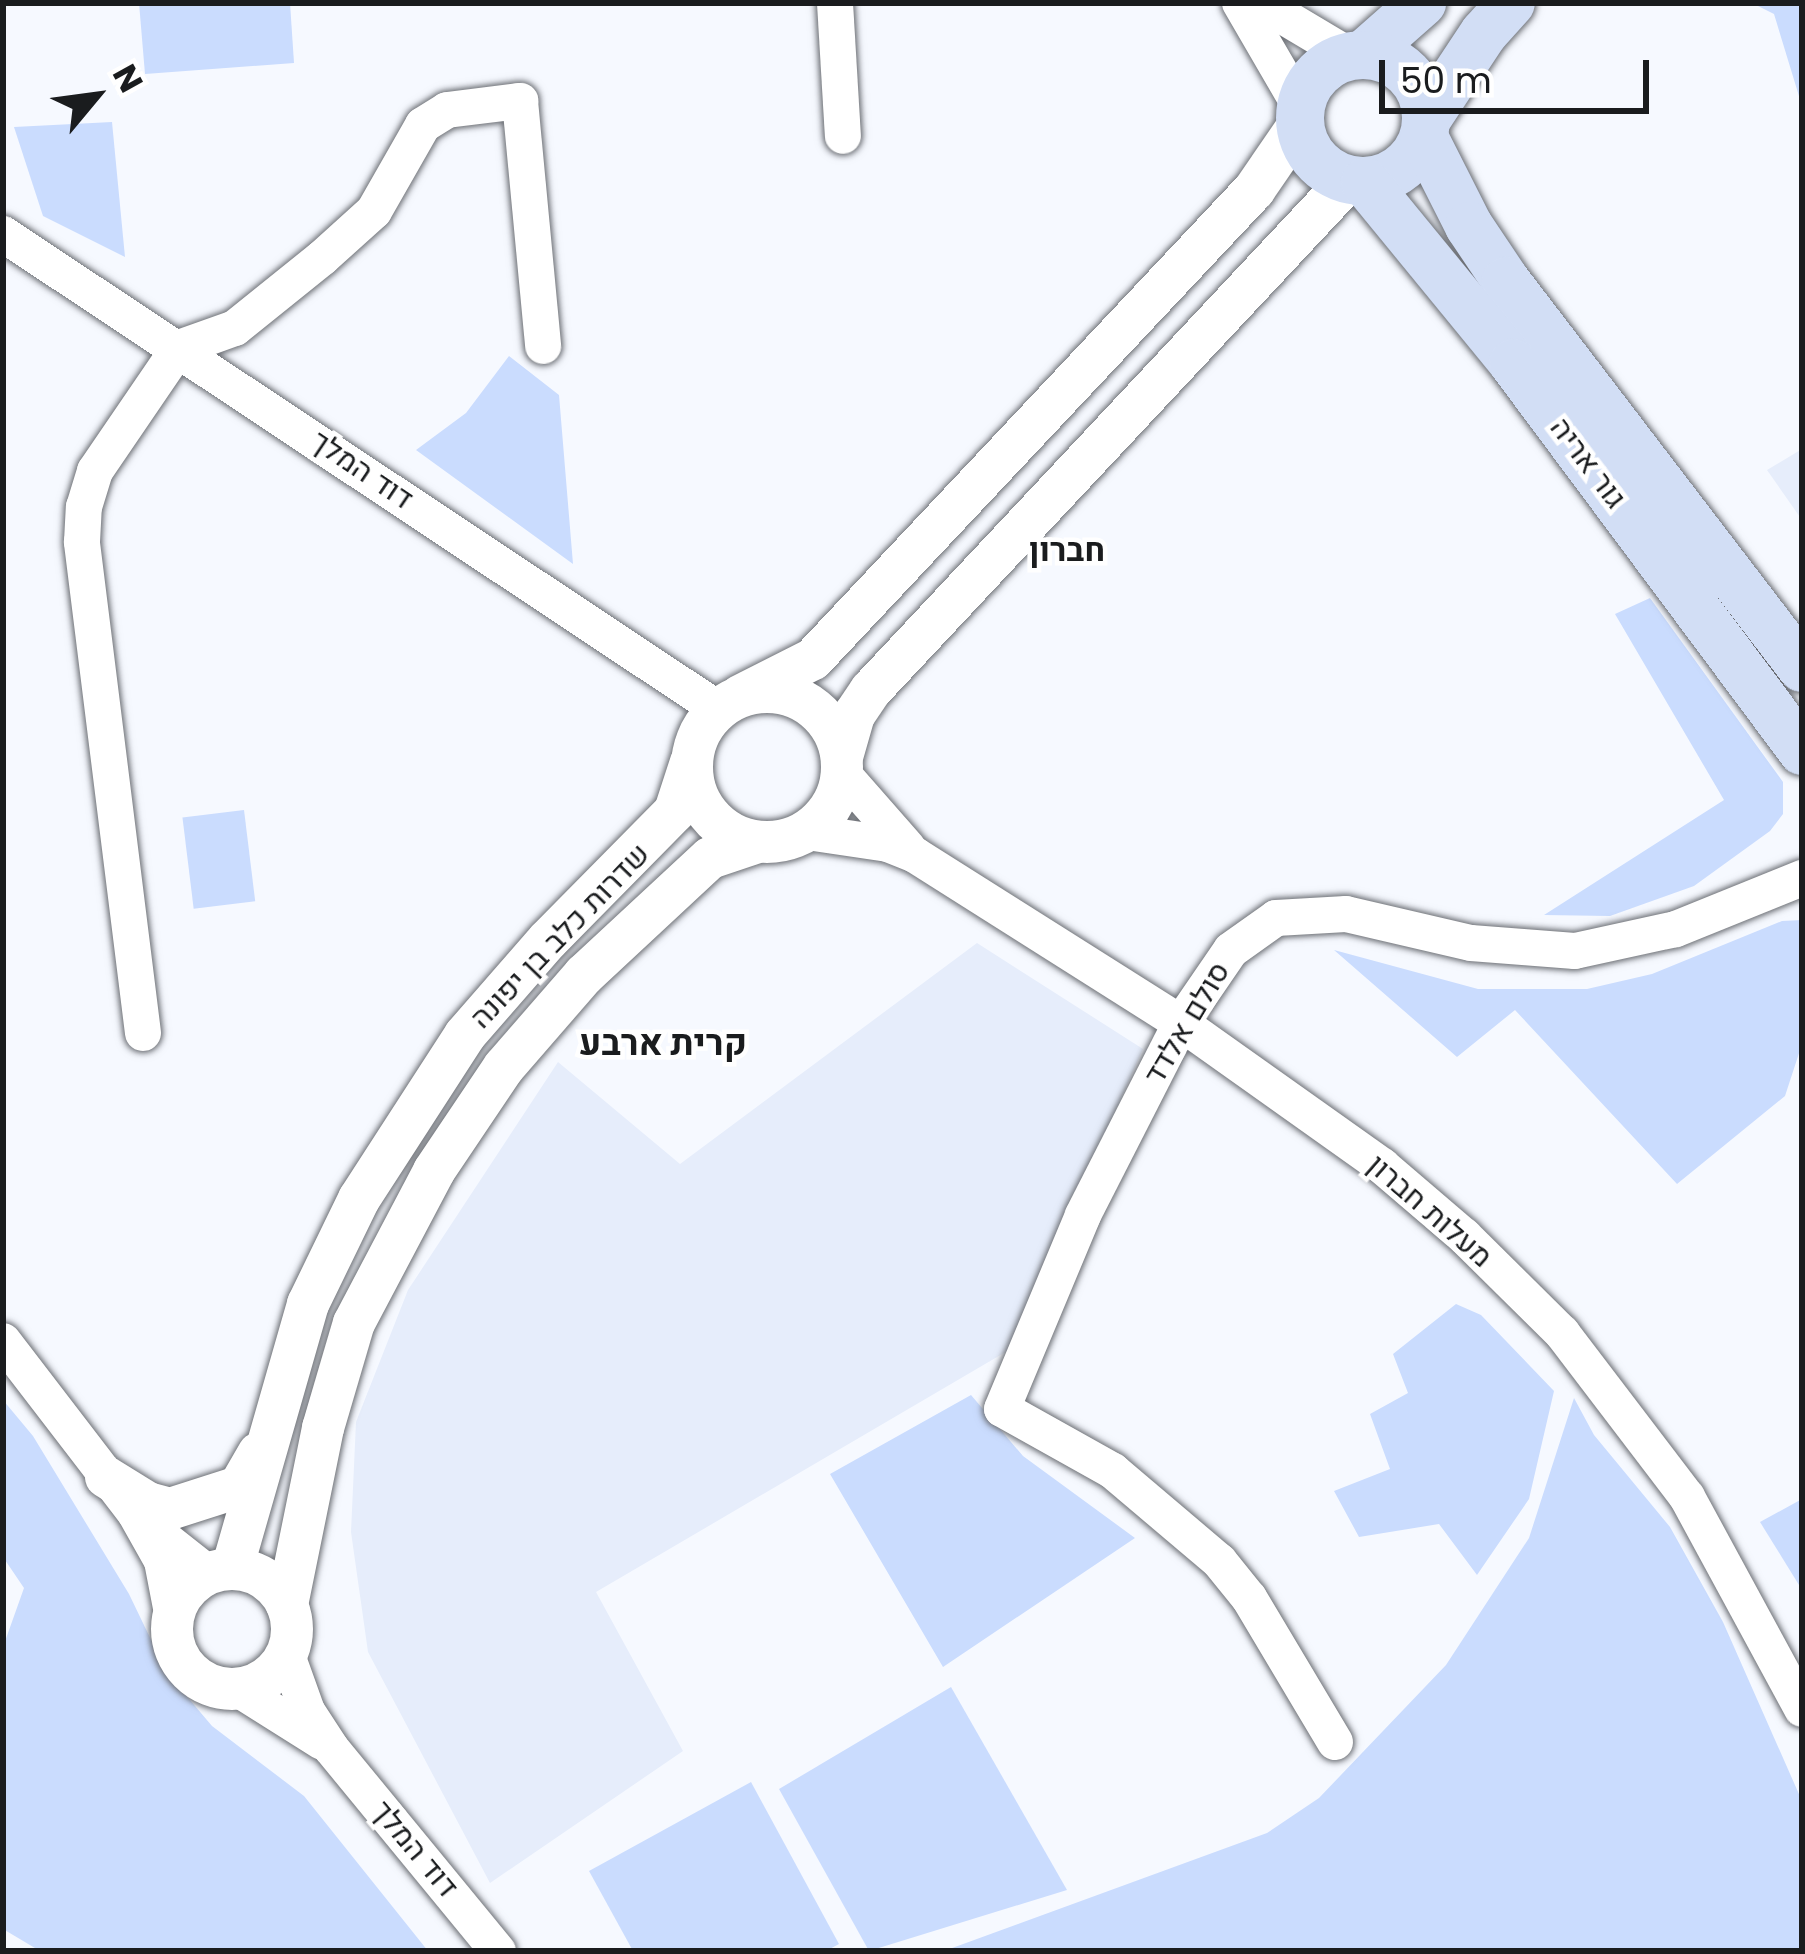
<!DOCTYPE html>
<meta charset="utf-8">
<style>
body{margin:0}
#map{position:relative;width:1805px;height:1954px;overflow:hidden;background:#f6f9ff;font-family:Poppins,Heebo,sans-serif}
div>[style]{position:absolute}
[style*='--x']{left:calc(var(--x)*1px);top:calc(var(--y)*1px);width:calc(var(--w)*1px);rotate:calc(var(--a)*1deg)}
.built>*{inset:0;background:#e6edfb}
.green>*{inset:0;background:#cadcfe;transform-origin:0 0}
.roads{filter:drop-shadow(0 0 3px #6d7076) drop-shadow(0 0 3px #6d7076)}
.minor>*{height:36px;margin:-18px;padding:0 18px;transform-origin:18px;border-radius:18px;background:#fff}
.tertiary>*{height:42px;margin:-21px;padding:0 21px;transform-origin:21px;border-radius:21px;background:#fff}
.tertiary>.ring{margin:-21px;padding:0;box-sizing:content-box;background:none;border:42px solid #fff;border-radius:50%}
.secondary>*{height:48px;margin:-24px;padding:0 24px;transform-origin:24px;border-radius:24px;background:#d2def5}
.secondary>.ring{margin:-24px;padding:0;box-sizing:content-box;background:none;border:48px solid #d2def5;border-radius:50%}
span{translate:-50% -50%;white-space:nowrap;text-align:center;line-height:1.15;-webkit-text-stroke:9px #fff;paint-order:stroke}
.street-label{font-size:30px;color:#1a1c1e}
.neighbourhood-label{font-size:33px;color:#1a1c1e;font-weight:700}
.quarter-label{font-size:36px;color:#1a1c1e;font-weight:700}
.frame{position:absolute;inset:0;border:6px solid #1a1c1e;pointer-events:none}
.north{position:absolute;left:36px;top:36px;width:120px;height:120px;-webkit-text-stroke:9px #fff;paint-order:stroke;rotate:61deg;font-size:33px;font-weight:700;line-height:48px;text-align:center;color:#1a1c1e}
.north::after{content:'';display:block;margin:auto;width:42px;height:54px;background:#1a1c1e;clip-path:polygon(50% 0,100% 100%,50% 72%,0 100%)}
.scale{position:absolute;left:1379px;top:60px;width:270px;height:54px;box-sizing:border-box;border:6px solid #1a1c1e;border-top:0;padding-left:15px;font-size:36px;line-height:42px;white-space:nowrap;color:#1a1c1e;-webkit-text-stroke:9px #fff;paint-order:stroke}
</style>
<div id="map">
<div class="built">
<i style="clip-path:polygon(1802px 449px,1802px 520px,1767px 470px)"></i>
<i style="clip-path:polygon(977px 943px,1143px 1049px,1009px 1350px,596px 1592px,683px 1751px,490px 1883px,368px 1652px,351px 1532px,356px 1422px,408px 1290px,558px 1062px,680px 1164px)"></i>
</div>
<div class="green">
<i style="clip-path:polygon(139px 3px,290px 3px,294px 63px,145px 74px)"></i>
<i style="clip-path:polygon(1752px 3px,1802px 3px,1802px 106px,1774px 14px)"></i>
<i style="clip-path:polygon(112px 122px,125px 257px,43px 216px,14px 127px)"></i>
<i style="clip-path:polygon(509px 356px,559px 395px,573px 564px,416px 450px,466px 413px)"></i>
<i style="clip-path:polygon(1650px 598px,1783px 782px,1783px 814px,1770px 831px,1694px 886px,1610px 916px,1544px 915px,1724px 800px,1615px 614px)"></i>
<i style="left:244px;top:810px;width:92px;height:62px;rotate:83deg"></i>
<i style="clip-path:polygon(1802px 920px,1802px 1044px,1785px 1096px,1677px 1184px,1515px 1010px,1457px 1057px,1334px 950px,1478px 989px,1587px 989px,1652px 974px,1782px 921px)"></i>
<i style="clip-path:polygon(1456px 1304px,1481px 1315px,1554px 1391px,1529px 1499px,1477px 1575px,1439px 1524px,1359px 1537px,1334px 1491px,1390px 1469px,1370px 1414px,1408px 1393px,1393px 1354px)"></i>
<i style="clip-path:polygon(971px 1395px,1023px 1456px,1135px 1538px,943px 1667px,830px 1474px)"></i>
<i style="clip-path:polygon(1574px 1398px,1594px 1435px,1670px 1527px,1723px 1622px,1802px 1801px,1802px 1951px,944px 1951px,1267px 1833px,1319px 1798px,1446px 1665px,1529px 1538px)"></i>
<i style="clip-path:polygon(3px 1400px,33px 1436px,129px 1594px,167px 1673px,212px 1726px,304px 1796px,428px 1951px,40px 1951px,3px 1929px,3px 1647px,24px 1588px,3px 1557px)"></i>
<i style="clip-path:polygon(1802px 1499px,1802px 1584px,1799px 1585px,1760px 1522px)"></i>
<i style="clip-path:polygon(951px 1687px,1067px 1890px,869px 1951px,779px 1789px)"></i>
<i style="clip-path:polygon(751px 1782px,839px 1944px,826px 1951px,633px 1951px,589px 1871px)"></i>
</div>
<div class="roads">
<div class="minor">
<i style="--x:835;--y:3;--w:133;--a:86.6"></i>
<i style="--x:1240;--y:3;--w:121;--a:59.8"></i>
<i style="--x:1261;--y:3;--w:104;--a:30.8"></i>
<i style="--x:3;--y:234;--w:858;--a:33.6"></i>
<i style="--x:843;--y:774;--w:98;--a:48.7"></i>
<i style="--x:807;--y:832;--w:82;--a:8.4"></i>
<i style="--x:888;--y:844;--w:29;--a:22"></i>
<i style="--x:915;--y:855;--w:315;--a:32.3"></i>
<i style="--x:1181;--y:1023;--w:247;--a:35.4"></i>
<i style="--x:1382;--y:1166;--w:108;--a:40.5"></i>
<i style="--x:1464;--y:1236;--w:138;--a:44.7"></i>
<i style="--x:1562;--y:1333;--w:206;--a:52.7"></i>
<i style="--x:1687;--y:1497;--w:241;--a:61.5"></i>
<i style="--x:143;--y:1033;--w:495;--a:-97.1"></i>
<i style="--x:82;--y:542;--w:35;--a:-87"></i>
<i style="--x:84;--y:507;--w:38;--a:-73"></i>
<i style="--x:95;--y:471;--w:149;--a:-55.7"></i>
<i style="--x:179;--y:348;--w:59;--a:-19.7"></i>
<i style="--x:235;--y:328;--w:112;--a:-38.8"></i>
<i style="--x:322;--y:258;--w:70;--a:-42.1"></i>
<i style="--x:374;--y:211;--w:99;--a:-60.3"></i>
<i style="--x:423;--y:125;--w:28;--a:-32"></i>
<i style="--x:447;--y:110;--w:74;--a:-7"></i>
<i style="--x:520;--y:101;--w:246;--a:84.6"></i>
<i style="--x:3;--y:1341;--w:217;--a:52.5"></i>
<i style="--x:135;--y:1513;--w:55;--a:60.6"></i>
<i style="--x:162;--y:1561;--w:58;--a:79.1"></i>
<i style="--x:151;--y:1528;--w:74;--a:38.4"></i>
<i style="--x:287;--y:1655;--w:59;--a:70.3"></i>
<i style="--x:307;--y:1711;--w:44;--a:57"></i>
<i style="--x:331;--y:1748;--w:263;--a:50.6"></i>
<i style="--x:238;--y:1689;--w:99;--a:32.2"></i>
<i style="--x:1335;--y:1742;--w:168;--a:-120.8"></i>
<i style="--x:1249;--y:1598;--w:48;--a:-129"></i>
<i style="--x:1219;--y:1561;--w:139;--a:-139.7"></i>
<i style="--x:1113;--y:1471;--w:127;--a:-150.8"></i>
<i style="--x:1002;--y:1409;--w:210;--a:-67.3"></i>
<i style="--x:1083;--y:1215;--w:216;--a:-63"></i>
<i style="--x:1181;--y:1023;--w:88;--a:-55.6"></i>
<i style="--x:1231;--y:950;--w:55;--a:-35.4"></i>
<i style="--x:1276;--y:918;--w:70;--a:-3.3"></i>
<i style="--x:1346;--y:914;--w:128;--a:13.1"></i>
<i style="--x:1471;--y:943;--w:104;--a:4.4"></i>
<i style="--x:1575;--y:951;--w:103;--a:-12.3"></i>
<i style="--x:1676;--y:929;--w:136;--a:-22"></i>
</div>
<div class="tertiary">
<i class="ring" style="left:692px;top:692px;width:108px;height:108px"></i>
<i style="--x:740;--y:696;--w:82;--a:-26.9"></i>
<i style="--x:813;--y:659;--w:644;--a:-46.76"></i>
<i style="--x:1254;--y:190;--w:81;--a:-55.5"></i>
<i style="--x:842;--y:757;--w:44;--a:-74.1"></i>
<i style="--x:854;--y:715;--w:30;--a:-56"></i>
<i style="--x:871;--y:690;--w:699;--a:-46.86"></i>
<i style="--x:106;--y:1477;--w:49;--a:31.8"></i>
<i style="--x:148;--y:1503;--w:23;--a:15"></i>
<i style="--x:170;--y:1509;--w:72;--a:-17.7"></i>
<i style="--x:239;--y:1487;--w:39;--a:-60"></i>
<i style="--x:232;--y:1569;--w:276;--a:-74"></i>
<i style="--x:308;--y:1304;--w:117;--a:-64.1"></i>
<i style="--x:359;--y:1199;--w:195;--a:-57.1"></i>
<i style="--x:465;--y:1035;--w:126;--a:-48.9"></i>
<i style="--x:548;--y:940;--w:181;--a:-45.4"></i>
<i style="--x:675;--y:811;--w:52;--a:-71.9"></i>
<i class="ring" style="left:172px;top:1569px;width:78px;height:78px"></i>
<i style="--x:287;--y:1605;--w:181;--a:-78.5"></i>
<i style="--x:323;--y:1428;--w:109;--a:-73.6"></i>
<i style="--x:354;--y:1323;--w:172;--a:-62.2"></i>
<i style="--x:434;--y:1171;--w:125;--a:-56.1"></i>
<i style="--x:504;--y:1067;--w:122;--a:-49"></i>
<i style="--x:584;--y:975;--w:172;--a:-42.9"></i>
<i style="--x:710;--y:858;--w:47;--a:-18.4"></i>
</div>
<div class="secondary">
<i style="--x:1363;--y:55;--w:79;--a:-41.4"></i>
<i class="ring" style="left:1300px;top:55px;width:78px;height:78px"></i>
<i style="--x:1427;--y:119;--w:103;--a:-56.5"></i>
<i style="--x:1484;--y:33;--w:40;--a:-48"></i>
<i style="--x:1424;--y:137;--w:100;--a:63.2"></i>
<i style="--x:1469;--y:226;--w:66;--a:56.1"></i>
<i style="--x:1506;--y:281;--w:487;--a:52.6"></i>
<i style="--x:1365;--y:182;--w:234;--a:50.7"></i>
<i style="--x:1513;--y:363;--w:484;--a:53.3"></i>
</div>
</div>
<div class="street-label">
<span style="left:1588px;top:463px;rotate:53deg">גור אריה</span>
<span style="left:362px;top:470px;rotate:34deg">דוד המלך</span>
<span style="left:560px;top:936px;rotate:-46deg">שדרות כלב בן יפונה</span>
<span style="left:1187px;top:1023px;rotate:-59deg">סולם אלדד</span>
<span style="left:1430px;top:1211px;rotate:41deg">מעלות חברון</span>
<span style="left:415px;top:1849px;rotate:50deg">דוד המלך</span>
</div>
<div class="neighbourhood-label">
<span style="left:1067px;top:550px">חברון</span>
</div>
<div class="quarter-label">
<span style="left:663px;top:1043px">קרית ארבע</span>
</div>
<div class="frame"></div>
<div class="north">N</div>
<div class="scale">50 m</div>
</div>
